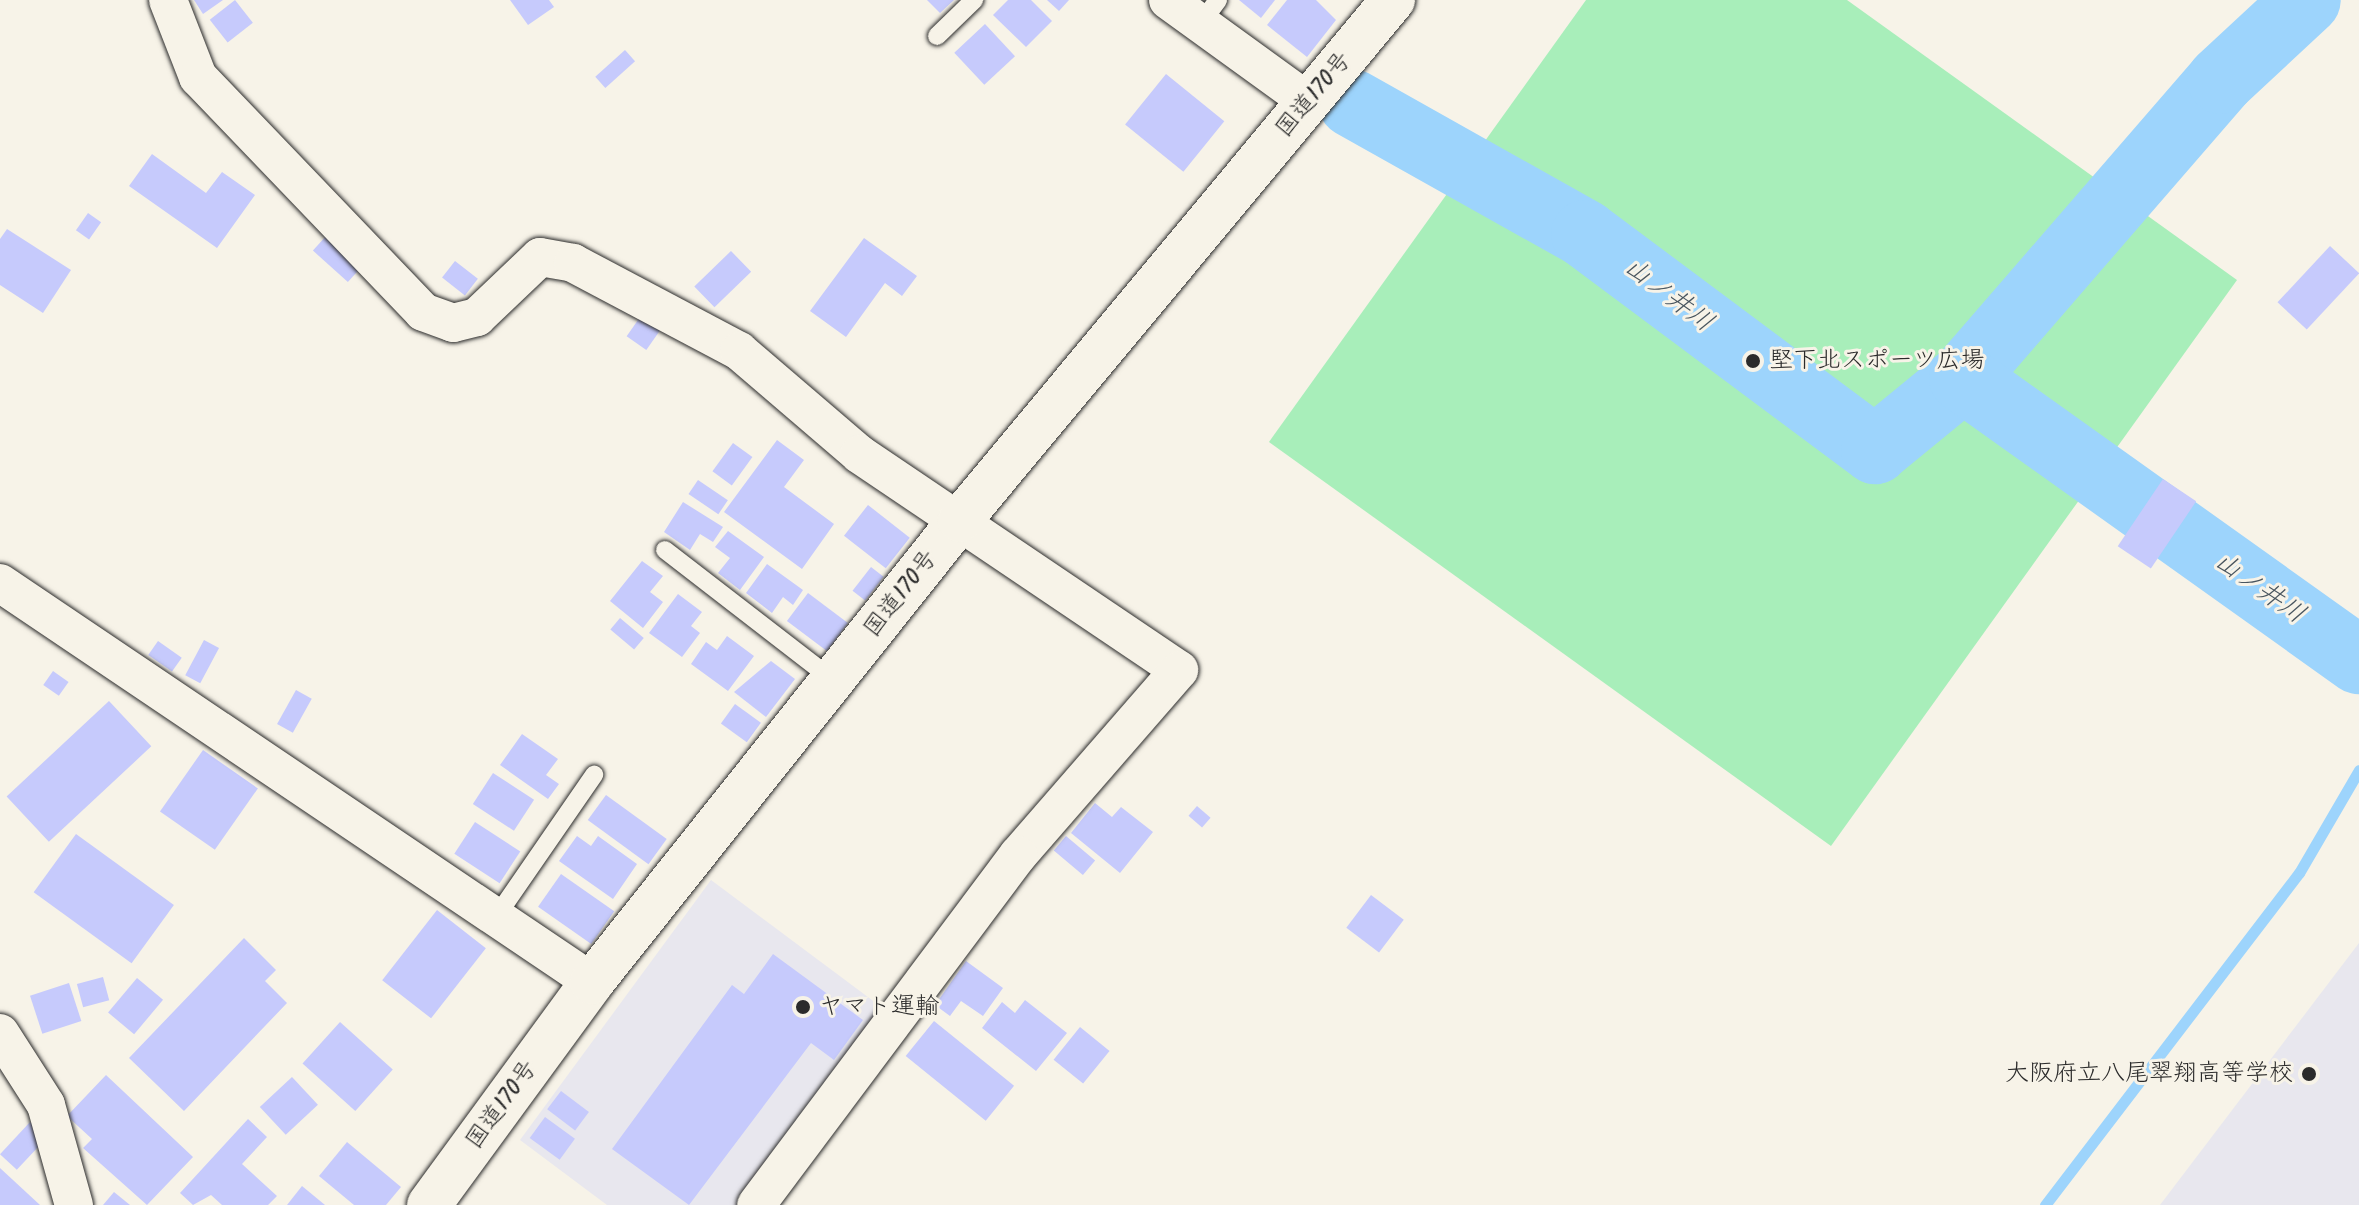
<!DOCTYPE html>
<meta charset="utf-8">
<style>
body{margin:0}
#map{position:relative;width:2359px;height:1205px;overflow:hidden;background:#f7f3e8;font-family:Kalam,"Klee One",sans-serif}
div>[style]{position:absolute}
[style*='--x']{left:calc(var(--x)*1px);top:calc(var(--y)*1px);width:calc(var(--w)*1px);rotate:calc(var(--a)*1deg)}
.built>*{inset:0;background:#e8e7ee}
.green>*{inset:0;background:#a8eeba}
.stream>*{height:11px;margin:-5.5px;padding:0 5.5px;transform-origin:5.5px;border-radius:5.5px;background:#9dd4fc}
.river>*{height:68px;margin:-34px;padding:0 34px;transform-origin:34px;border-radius:34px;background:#9dd4fc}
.building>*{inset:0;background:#c6cafc;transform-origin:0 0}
.roads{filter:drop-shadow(0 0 2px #2b2b2b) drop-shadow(0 0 2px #2b2b2b)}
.service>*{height:18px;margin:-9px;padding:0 9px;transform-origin:9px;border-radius:9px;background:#f7f3e8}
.minor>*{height:38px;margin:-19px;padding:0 19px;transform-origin:19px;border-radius:19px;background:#f7f3e8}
.trunk>*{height:44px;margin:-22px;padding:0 22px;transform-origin:22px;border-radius:22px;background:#f7f3e8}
.dots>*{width:22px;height:22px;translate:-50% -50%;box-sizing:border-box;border:4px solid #f7f3e8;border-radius:50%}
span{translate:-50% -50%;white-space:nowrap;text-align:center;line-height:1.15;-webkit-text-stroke:6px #f7f3e8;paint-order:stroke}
.street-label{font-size:24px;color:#2b2b2b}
.poi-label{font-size:24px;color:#2b2b2b}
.left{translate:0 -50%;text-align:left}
.right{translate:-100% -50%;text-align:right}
.water-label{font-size:26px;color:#48555f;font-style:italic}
</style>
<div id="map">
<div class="built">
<i style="clip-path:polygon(711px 880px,888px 1012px,741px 1205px,607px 1205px,520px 1140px)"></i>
<i style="clip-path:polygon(2359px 943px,2359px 1205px,2160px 1205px)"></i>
</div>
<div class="green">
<i style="clip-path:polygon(1586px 0,1847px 0,2237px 280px,1831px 846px,1269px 442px)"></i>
</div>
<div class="stream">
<i style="--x:2045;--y:1205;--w:418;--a:-52.6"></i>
<i style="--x:2299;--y:873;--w:119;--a:-59.8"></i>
</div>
<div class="river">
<i style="--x:1352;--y:103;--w:267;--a:29.3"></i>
<i style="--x:1585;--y:234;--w:362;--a:36.7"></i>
<i style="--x:1875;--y:450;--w:114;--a:-39.3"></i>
<i style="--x:1963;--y:378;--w:394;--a:-49.1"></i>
<i style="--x:2221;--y:80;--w:117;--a:-42.9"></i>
<i style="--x:1963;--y:378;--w:486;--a:35.5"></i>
</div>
<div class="building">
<i style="clip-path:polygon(194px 0,223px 0,203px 14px)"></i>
<i style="left:235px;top:0;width:29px;height:32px;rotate:52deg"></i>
<i style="clip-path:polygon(510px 0,549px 0,554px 7px,528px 25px)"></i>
<i style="clip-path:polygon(927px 0,954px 0,940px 13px)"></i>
<i style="clip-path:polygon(1008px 0,1031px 0,1052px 21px,1026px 47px,993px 15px)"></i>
<i style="clip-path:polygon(1047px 0,1069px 0,1059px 11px)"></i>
<i style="clip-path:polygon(1239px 0,1275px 0,1261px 18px)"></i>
<i style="clip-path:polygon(1287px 0,1316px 0,1336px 20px,1307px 57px,1267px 25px)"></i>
<i style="left:985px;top:24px;width:44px;height:42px;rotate:47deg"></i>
<i style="left:625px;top:50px;width:15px;height:40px;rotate:48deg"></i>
<i style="left:1166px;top:74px;width:75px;height:65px;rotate:39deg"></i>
<i style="clip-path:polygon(152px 154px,206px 193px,222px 172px,255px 195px,217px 248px,129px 186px)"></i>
<i style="left:88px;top:213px;width:16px;height:21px;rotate:35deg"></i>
<i style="clip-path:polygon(7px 229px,71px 270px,43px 313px,0 285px,0 239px)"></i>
<i style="left:327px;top:235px;width:47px;height:21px;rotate:42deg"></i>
<i style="clip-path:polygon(864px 238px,917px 276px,902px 296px,885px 283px,846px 337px,810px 311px)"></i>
<i style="left:2330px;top:246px;width:40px;height:77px;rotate:43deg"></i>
<i style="left:731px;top:251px;width:29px;height:51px;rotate:46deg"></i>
<i style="left:455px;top:261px;width:29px;height:21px;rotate:38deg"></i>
<i style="left:645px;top:310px;width:24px;height:32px;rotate:35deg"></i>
<i style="clip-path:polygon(777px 440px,804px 460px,784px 487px,834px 524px,802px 569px,724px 512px)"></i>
<i style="left:733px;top:443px;width:24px;height:35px;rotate:36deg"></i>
<i style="left:2163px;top:479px;width:40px;height:81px;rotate:34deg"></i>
<i style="left:698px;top:480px;width:36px;height:17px;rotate:34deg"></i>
<i style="clip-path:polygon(683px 502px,723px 527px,713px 542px,700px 534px,690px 550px,664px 532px)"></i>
<i style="left:868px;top:505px;width:53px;height:39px;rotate:38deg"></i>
<i style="clip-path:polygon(728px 531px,764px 557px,740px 590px,718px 573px,730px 558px,715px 547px)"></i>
<i style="clip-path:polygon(642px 561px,663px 576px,650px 592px,663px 602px,643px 628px,610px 601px)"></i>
<i style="clip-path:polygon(767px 564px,803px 590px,793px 605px,783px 597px,772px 613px,746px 593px)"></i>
<i style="left:871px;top:567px;width:16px;height:30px;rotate:38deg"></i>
<i style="left:808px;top:593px;width:50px;height:35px;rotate:37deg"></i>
<i style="clip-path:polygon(678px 594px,702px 612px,691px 626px,700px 633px,682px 657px,649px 633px)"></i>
<i style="left:620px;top:618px;width:31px;height:15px;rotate:40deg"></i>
<i style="clip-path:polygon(727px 636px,754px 656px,728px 691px,691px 664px,706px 642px,717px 650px)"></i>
<i style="left:204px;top:640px;width:17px;height:40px;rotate:28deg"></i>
<i style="left:158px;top:641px;width:29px;height:17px;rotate:35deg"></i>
<i style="clip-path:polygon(771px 661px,795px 679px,766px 717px,734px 692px)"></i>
<i style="left:53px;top:671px;width:19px;height:17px;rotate:35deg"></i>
<i style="left:296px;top:690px;width:18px;height:39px;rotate:29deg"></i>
<i style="left:109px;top:701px;width:62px;height:140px;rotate:47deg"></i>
<i style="left:735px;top:704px;width:32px;height:24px;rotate:36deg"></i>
<i style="clip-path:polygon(522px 734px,558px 759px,546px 775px,559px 784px,548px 799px,500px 765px)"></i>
<i style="left:203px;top:750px;width:67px;height:75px;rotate:35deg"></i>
<i style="left:493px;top:773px;width:49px;height:37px;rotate:33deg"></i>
<i style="left:606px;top:795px;width:75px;height:31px;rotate:36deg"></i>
<i style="clip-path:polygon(1095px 803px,1112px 817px,1121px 807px,1153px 832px,1120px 873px,1071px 833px)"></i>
<i style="left:1197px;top:806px;width:18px;height:13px;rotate:41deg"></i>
<i style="left:475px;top:822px;width:54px;height:38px;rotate:33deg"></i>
<i style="left:76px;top:834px;width:121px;height:72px;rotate:36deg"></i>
<i style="clip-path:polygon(577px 836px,591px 846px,598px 836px,637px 864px,613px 899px,559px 861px)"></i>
<i style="left:1066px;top:836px;width:38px;height:19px;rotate:40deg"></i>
<i style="left:561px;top:874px;width:65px;height:40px;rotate:35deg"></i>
<i style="left:1371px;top:895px;width:41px;height:41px;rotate:37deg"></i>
<i style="left:437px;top:910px;width:62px;height:89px;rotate:38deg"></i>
<i style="clip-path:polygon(244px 938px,276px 970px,265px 981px,287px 1003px,184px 1111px,129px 1058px)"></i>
<i style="clip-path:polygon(773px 954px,863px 1020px,834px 1060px,811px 1043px,689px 1205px,612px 1149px,732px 985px,744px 994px)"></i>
<i style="clip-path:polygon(966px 961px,1003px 988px,983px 1016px,961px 1001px,950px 1016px,935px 1005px)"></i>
<i style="left:103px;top:977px;width:24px;height:27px;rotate:75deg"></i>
<i style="left:137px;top:978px;width:34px;height:45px;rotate:40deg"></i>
<i style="left:69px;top:983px;width:40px;height:41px;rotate:72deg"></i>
<i style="clip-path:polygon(1025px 1000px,1067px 1033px,1036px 1071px,982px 1028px,1002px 1002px,1015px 1013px)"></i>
<i style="left:934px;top:1021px;width:103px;height:45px;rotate:39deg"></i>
<i style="left:340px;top:1022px;width:71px;height:56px;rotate:42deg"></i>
<i style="left:1080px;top:1027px;width:38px;height:42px;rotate:39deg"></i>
<i style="clip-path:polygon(106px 1075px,193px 1157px,147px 1205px,83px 1148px,92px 1139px,67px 1116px)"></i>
<i style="left:292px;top:1077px;width:38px;height:44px;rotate:47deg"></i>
<i style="left:561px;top:1091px;width:35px;height:23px;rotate:37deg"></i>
<i style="left:545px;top:1117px;width:37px;height:26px;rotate:36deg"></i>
<i style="clip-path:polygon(248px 1119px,267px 1137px,242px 1164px,277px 1196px,268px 1205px,222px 1205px,211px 1195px,193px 1205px,180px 1193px)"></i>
<i style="left:30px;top:1122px;width:23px;height:44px;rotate:43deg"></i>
<i style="clip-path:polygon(347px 1142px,401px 1187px,386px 1205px,354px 1205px,319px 1176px)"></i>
<i style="clip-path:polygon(0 1168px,40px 1205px,0 1205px)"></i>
<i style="clip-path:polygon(302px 1186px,325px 1205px,287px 1205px)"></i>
<i style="clip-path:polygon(114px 1192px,130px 1205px,103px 1205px)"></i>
</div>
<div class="roads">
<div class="service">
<i style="--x:1200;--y:24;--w:30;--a:-53"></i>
<i style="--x:937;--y:36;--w:52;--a:-44.2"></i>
<i style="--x:665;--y:550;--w:212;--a:37.7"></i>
<i style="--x:496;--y:917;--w:173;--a:-55.4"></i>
</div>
<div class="minor">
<i style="--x:168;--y:0;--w:83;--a:68.7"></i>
<i style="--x:198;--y:77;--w:325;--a:46.2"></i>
<i style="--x:423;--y:312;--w:32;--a:20"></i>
<i style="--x:453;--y:323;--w:25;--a:-14"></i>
<i style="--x:477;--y:317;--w:87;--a:-43.6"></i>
<i style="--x:540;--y:257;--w:34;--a:10"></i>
<i style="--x:573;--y:263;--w:188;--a:27.9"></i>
<i style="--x:739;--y:351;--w:158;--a:40.6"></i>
<i style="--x:859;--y:454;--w:386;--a:34"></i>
<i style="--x:1179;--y:670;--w:245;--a:131"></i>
<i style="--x:1018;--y:855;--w:437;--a:126.8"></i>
<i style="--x:1168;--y:0;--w:174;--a:35.9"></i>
<i style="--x:0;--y:583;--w:714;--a:33.98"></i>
<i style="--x:0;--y:1033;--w:85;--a:57.4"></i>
<i style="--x:46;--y:1105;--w:104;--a:74.4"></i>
</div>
<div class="trunk">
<i style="--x:429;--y:1205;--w:276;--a:-53.8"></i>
<i style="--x:592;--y:982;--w:591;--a:-51.46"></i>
<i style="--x:960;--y:520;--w:677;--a:-50.22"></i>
</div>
</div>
<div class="dots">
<i style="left:1753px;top:361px;background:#2b2b2b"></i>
<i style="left:803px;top:1007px;background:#2b2b2b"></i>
<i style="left:2309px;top:1074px;background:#2b2b2b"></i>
</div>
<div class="street-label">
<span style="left:1314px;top:95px;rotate:-50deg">国道170号</span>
<span style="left:901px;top:594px;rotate:-52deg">国道170号</span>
<span style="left:502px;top:1105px;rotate:-54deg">国道170号</span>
</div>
<div class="poi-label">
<span class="left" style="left:1769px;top:361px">堅下北スポーツ広場</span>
<span class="left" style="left:819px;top:1007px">ヤマト運輸</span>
<span class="right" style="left:2293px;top:1074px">大阪府立八尾翠翔高等学校</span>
</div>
<div class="water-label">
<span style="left:1668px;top:296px;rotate:37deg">山ノ井川</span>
<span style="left:2259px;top:589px;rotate:35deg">山ノ井川</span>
</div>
</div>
